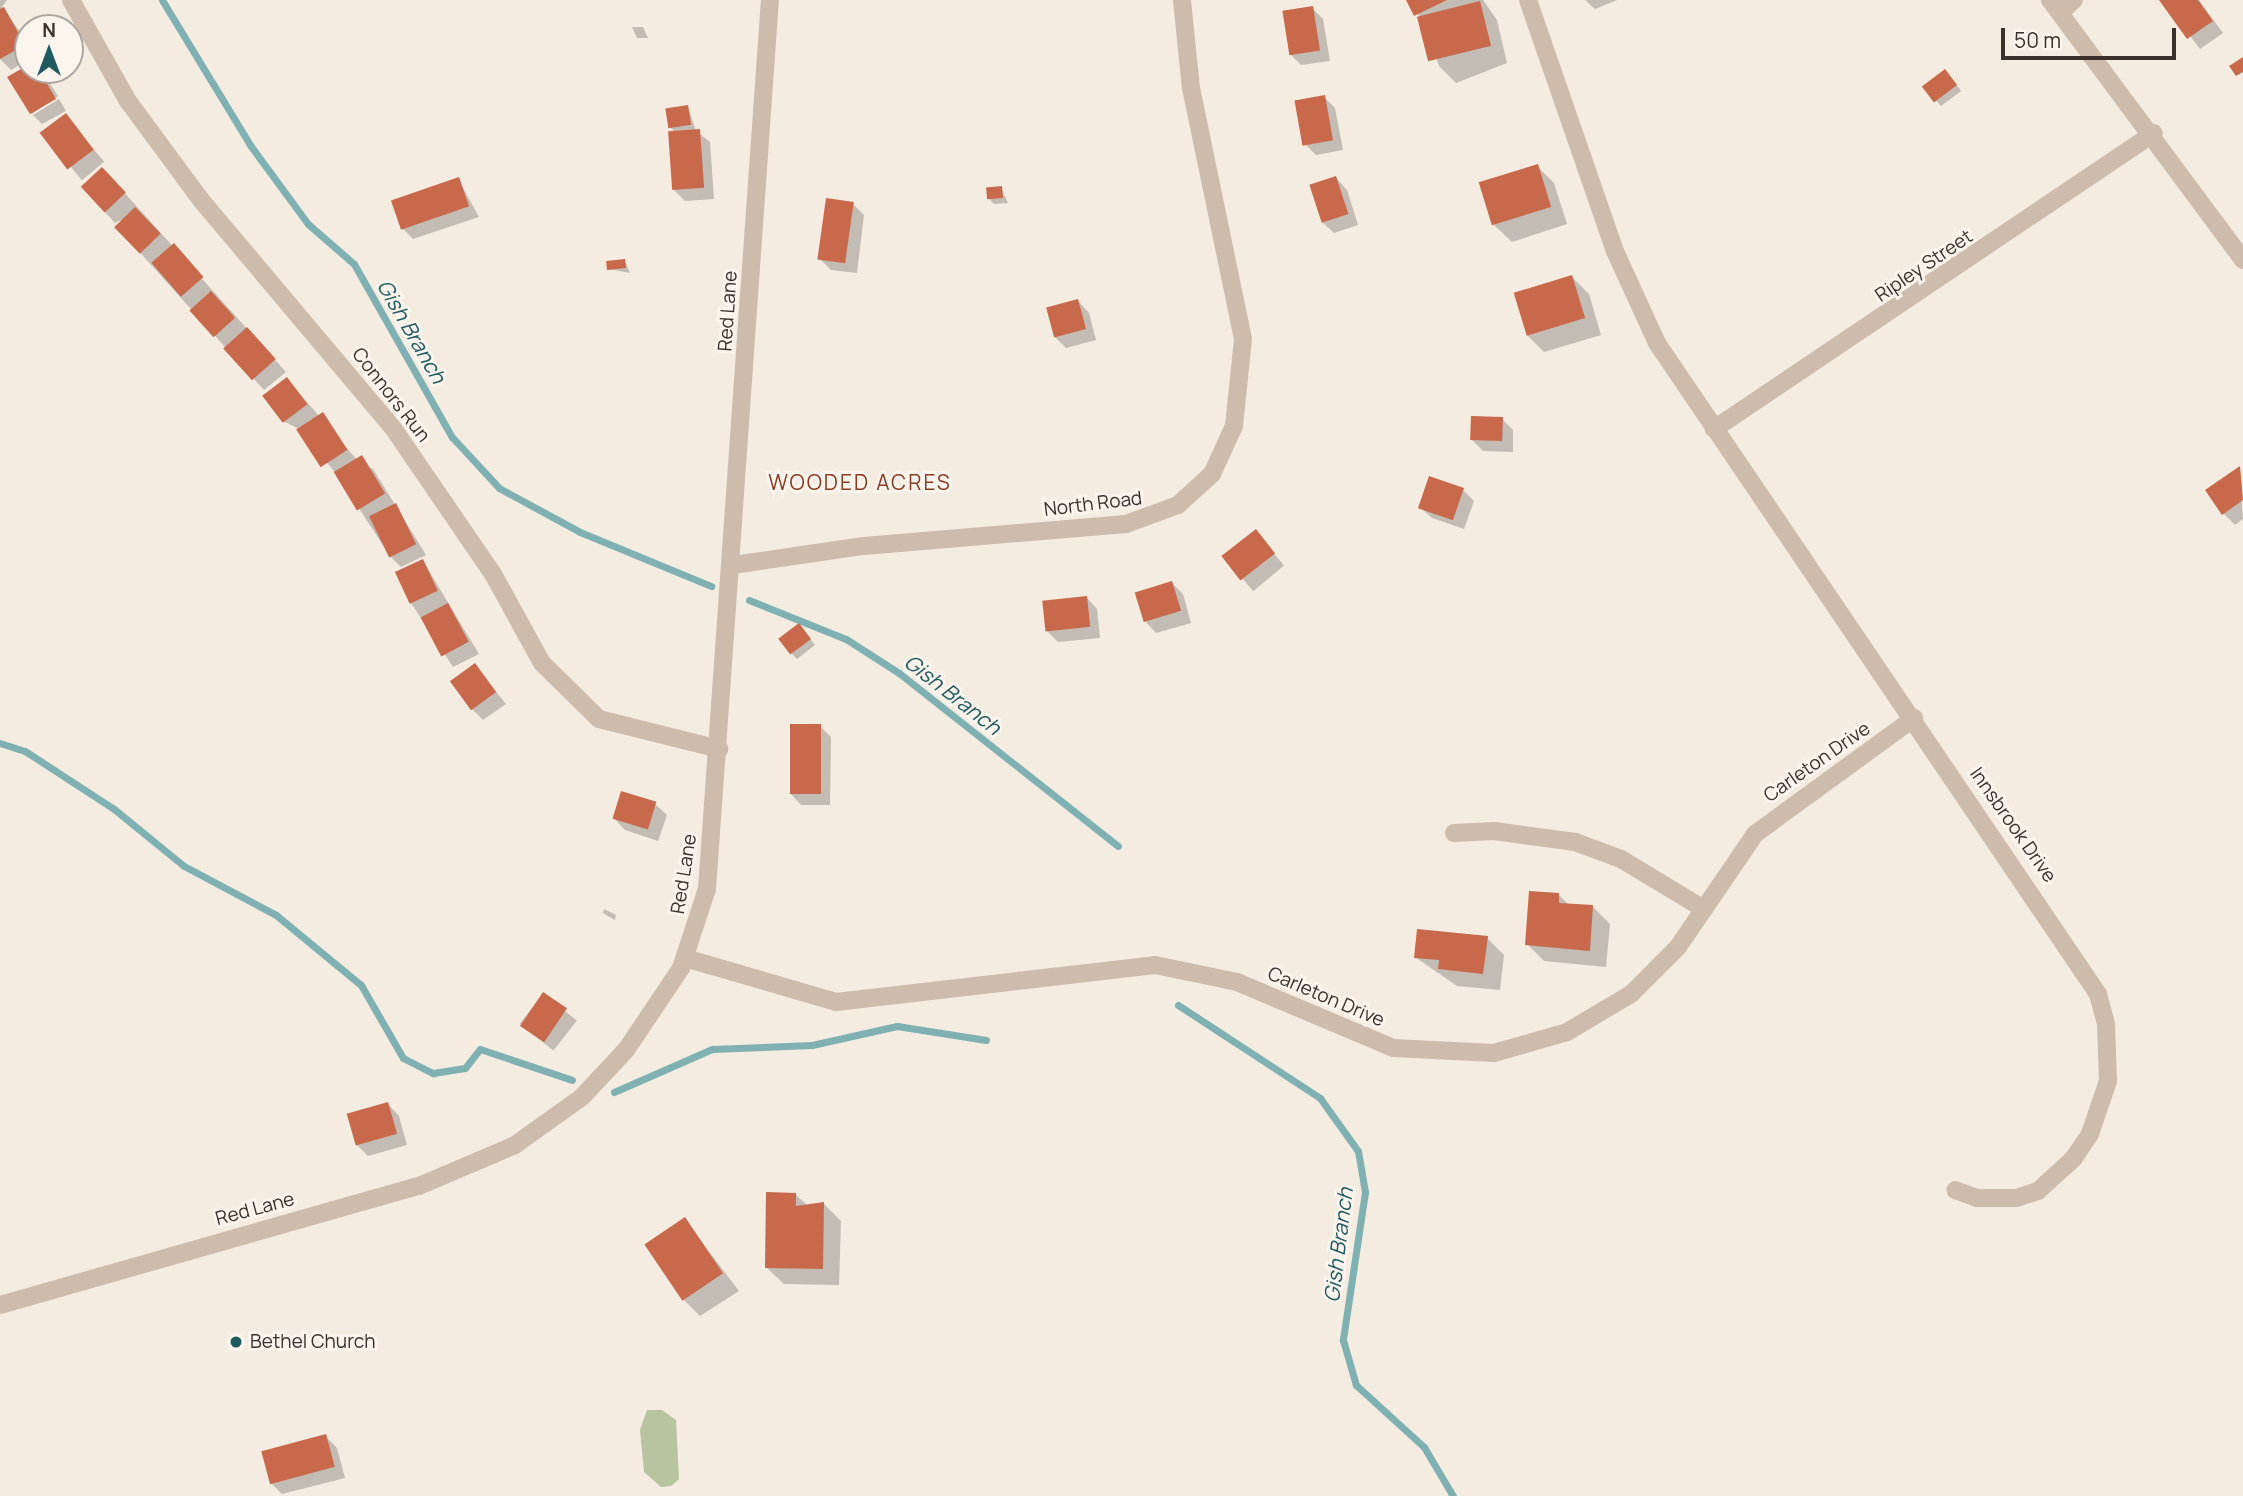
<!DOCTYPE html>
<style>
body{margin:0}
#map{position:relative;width:2243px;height:1496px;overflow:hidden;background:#f4ebe1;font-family:Manrope,sans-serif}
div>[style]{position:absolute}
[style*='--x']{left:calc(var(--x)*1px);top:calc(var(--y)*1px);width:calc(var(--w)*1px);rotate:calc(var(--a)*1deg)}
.green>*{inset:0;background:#b8c4a0}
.shadow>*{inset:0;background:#0003;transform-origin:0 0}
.stream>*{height:7px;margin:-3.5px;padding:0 3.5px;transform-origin:3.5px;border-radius:3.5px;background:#7fb0b2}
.building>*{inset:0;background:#c8694b;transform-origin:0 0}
.minor>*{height:18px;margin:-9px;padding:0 9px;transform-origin:9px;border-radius:9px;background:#cdbbac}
.dots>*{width:19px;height:19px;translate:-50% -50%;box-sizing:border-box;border:4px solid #fbf5ee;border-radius:50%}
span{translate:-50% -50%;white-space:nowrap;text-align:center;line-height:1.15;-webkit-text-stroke:6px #fbf5ee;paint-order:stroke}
.street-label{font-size:19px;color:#3b302b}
.poi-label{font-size:19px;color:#3b302b}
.left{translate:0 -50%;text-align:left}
.water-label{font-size:21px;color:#1f5a5e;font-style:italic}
.neighbourhood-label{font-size:21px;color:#8c3b22;letter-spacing:2px}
.north{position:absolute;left:14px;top:14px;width:70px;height:70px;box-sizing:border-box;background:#fbf5ee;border:2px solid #aea6a0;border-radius:50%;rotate:0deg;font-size:19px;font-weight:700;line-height:28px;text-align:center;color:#3b302b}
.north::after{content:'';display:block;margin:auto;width:24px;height:32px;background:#1f5a5e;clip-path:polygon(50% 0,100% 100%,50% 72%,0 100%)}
.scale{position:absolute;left:2001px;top:28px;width:175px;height:32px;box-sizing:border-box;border:4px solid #3b302b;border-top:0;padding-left:9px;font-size:21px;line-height:24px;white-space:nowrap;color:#3b302b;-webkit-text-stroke:5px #fbf5ee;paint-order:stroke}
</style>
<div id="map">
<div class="green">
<i style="clip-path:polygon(647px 1410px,662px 1410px,676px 1420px,679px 1479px,671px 1486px,661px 1487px,644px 1472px,640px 1430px)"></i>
</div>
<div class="shadow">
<i style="clip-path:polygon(0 0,7px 0,2px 7px,28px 43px,28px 60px,11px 70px,0 59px)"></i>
<i style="clip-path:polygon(1408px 0,1483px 0,1497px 20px,1507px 63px,1456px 83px,1439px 66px,1425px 25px)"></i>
<i style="clip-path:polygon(1585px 0,1617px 0,1595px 9px)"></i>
<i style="clip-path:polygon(2162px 0,2199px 0,2223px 33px,2200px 49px)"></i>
<i style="clip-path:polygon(1312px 8px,1323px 19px,1330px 61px,1301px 65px,1290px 54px)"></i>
<i style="clip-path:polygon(632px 27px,643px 27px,648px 38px,637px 38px)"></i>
<i style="clip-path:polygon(28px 67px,41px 70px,58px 96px,32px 114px,10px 77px)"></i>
<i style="clip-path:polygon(1950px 76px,1961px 91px,1941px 106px,1924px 87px)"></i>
<i style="clip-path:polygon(1324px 97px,1335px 108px,1343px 150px,1316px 155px,1305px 144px)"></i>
<i style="clip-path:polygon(59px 99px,66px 111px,42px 124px,33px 115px)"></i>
<i style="clip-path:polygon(688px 107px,696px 131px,710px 142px,714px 199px,685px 201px,674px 190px,676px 133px,670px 127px)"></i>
<i style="left:65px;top:115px;width:61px;height:29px;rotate:50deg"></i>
<i style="clip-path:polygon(1537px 166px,1554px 183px,1567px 224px,1512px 242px,1494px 225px)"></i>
<i style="clip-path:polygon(1336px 178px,1347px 190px,1358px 225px,1334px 233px,1322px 222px)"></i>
<i style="clip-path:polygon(458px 179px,479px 217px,413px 239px,402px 228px)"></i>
<i style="clip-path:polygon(113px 180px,286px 372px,264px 390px,117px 227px,129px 216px,115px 223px,82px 187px)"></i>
<i style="clip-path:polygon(1001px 188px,1008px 203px,994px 204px,989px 199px)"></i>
<i style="clip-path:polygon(853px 204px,864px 215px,857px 273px,831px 270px,820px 259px)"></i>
<i style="clip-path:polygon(625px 261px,630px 273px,608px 269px)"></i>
<i style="clip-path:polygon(1572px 277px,1589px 294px,1601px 335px,1544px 352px,1527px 335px)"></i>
<i style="clip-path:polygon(1078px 301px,1089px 313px,1096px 340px,1066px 348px,1055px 337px)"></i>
<i style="clip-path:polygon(287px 379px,357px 460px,373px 469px,426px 555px,401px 567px,390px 556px,338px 476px,299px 429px,283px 421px)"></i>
<i style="clip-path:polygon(1502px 419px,1513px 430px,1513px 452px,1483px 451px,1472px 440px)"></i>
<i style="clip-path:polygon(2239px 468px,2243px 519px,2235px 525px,2224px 514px)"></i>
<i style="clip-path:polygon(1463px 490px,1474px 501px,1464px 529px,1432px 518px,1420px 507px)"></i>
<i style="left:1255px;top:531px;width:45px;height:40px;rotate:50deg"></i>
<i style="clip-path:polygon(423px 561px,479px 654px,453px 667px,411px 603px)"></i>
<i style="clip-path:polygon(1172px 583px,1183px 594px,1191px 623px,1156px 633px,1145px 621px)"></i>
<i style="clip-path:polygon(1086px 597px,1097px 609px,1100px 638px,1058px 642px,1047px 631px)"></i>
<i style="clip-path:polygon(803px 630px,815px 645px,797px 659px,792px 654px)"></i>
<i style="clip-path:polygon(475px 666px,506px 704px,483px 720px,472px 709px)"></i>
<i style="clip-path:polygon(820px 726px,831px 737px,830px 805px,801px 805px,790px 793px)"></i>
<i style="clip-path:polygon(623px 793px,655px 804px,667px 815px,658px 841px,625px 830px,614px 818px)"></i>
<i style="clip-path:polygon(1559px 895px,1569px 905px,1593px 907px,1610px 924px,1606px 967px,1544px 961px,1527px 944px)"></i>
<i style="clip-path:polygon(604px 909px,616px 915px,615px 920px,603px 913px)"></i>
<i style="clip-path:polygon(1487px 938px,1504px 955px,1500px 990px,1457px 986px,1415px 957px)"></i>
<i style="left:543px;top:994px;width:43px;height:38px;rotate:38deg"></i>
<i style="clip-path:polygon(388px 1104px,399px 1116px,407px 1145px,368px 1156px,357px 1145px)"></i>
<i style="clip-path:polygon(796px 1195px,808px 1206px,824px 1204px,841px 1221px,839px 1285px,784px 1284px,766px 1267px)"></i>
<i style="clip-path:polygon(685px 1220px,739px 1291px,700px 1316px,683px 1299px)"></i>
<i style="clip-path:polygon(325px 1436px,337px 1448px,345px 1478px,282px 1494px,271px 1483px)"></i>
</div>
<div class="stream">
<i style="--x:162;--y:0;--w:170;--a:58.7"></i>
<i style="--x:250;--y:145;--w:98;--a:53.7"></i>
<i style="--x:308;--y:224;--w:61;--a:41"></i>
<i style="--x:354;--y:264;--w:199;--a:60.5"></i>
<i style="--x:452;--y:437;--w:69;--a:47.3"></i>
<i style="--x:499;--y:488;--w:92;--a:28.5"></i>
<i style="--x:580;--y:532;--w:142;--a:22.4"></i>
<i style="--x:749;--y:600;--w:105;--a:21.9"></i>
<i style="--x:846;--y:639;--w:63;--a:32.7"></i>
<i style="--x:899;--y:673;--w:279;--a:38.3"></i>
<i style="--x:0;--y:743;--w:26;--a:18"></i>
<i style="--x:25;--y:751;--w:106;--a:33.1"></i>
<i style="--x:114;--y:809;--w:90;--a:39.2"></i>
<i style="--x:184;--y:866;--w:104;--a:28"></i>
<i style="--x:276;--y:915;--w:110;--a:39.5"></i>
<i style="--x:361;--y:985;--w:84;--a:60.1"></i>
<i style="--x:403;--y:1058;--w:34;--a:27"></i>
<i style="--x:433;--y:1073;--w:32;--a:-9"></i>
<i style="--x:465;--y:1068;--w:24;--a:-52"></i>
<i style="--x:480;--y:1049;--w:97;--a:18.6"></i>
<i style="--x:1178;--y:1005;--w:170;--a:33.2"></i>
<i style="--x:1320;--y:1098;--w:65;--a:54.4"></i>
<i style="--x:1358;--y:1151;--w:42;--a:80.3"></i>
<i style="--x:1365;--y:1192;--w:150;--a:98.5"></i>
<i style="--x:1343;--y:1340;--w:47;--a:73.9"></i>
<i style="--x:1356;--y:1385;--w:92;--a:42.4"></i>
<i style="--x:1424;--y:1447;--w:57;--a:59.4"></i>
<i style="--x:614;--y:1092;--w:107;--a:-23.7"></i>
<i style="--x:712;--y:1049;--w:100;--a:-2.3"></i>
<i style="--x:812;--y:1045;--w:87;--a:-12.6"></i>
<i style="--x:897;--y:1026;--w:90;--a:8.9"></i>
</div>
<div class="building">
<i style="clip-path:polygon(1406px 0,1447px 0,1414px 16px)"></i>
<i style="clip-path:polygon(2159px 0,2198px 0,2213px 21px,2187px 39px)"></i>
<i style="left:1480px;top:1px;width:46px;height:65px;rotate:76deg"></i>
<i style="left:1313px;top:6px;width:45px;height:31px;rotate:81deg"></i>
<i style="clip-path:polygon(4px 7px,25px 45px,0 59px,0 9px)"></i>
<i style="clip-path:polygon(2243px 57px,2243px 72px,2236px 76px,2229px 66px)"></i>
<i style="clip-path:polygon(28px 65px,28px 70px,39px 70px,56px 99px,30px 114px,7px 77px)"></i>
<i style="left:1945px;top:69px;width:20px;height:29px;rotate:53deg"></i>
<i style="left:1325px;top:95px;width:46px;height:31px;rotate:80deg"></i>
<i style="left:688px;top:105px;width:20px;height:23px;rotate:81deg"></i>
<i style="left:66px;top:113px;width:46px;height:33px;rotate:53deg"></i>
<i style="left:700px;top:129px;width:59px;height:32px;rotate:86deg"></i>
<i style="left:1538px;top:164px;width:45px;height:62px;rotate:73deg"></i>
<i style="left:102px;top:167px;width:35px;height:29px;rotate:47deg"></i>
<i style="left:1336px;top:176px;width:40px;height:28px;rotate:72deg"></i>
<i style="left:459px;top:177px;width:31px;height:72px;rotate:71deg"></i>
<i style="left:1002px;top:186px;width:12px;height:16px;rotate:85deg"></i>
<i style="left:826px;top:198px;width:28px;height:62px;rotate:8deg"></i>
<i style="left:135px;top:207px;width:37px;height:29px;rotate:46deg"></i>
<i style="left:174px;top:243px;width:45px;height:30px;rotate:49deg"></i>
<i style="left:625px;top:259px;width:9px;height:19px;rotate:84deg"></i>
<i style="left:1572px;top:275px;width:45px;height:61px;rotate:73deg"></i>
<i style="left:211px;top:291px;width:36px;height:29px;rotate:48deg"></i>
<i style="left:1078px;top:299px;width:31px;height:33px;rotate:75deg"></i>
<i style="left:247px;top:327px;width:43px;height:32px;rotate:48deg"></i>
<i style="left:287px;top:377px;width:34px;height:31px;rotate:53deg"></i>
<i style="left:323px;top:412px;width:45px;height:32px;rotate:57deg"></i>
<i style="left:1471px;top:416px;width:32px;height:24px;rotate:2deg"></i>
<i style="left:362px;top:455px;width:45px;height:33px;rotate:59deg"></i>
<i style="clip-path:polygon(2240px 466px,2243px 500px,2222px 515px,2205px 490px)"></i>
<i style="left:1429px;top:476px;width:37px;height:34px;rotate:19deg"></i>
<i style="left:396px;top:503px;width:46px;height:30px;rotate:64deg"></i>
<i style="left:1256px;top:529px;width:31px;height:44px;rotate:52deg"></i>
<i style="left:423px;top:559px;width:35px;height:31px;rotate:65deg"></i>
<i style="left:1172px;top:581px;width:31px;height:39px;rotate:73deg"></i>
<i style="left:1087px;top:596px;width:31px;height:45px;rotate:84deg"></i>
<i style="left:448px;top:603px;width:44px;height:31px;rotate:62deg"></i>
<i style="left:799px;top:623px;width:20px;height:26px;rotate:53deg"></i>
<i style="left:475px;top:663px;width:36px;height:31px;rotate:54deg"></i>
<i style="left:790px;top:724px;width:31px;height:70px"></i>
<i style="left:621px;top:791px;width:37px;height:29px;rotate:17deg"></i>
<i style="clip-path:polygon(1529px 891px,1559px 893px,1559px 903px,1593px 905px,1590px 951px,1525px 945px)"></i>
<i style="clip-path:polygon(1417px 929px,1488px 936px,1483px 974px,1438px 969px,1439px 960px,1414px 958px)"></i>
<i style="left:543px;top:992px;width:29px;height:41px;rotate:34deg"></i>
<i style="left:388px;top:1102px;width:33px;height:43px;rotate:74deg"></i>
<i style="clip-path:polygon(766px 1192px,796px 1193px,796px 1206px,824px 1202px,823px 1269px,765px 1268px)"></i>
<i style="left:685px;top:1217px;width:68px;height:49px;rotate:56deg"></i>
<i style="left:326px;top:1434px;width:34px;height:67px;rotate:75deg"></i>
</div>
<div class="minor">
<i style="--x:71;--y:0;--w:116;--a:60.6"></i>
<i style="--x:128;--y:101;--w:123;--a:53.6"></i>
<i style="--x:201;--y:200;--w:298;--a:49.9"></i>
<i style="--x:393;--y:428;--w:177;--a:55.6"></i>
<i style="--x:493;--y:574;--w:102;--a:61.2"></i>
<i style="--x:542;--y:663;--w:80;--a:44.5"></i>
<i style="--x:599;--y:719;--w:124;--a:14"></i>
<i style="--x:1528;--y:0;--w:263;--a:70.9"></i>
<i style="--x:1614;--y:249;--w:103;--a:65.4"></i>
<i style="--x:1657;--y:343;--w:786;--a:55.89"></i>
<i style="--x:2098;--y:994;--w:31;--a:75"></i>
<i style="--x:2106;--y:1024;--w:57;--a:88"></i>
<i style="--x:2108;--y:1081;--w:56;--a:108.8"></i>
<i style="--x:2090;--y:1134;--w:30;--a:124"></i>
<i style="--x:2073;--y:1159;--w:47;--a:137.6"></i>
<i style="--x:2038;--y:1191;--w:22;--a:162"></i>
<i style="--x:2017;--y:1198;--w:40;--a:180"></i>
<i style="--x:1977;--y:1198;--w:23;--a:-160"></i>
<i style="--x:2050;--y:0;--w:324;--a:53.4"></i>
<i style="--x:2060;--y:13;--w:19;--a:-43"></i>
<i style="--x:1714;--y:429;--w:530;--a:-33.93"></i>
<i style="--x:733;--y:565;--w:132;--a:-8.3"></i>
<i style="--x:864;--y:546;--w:263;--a:-4.8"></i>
<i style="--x:1126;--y:524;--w:55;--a:-20.1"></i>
<i style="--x:1178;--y:505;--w:46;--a:-42.4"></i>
<i style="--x:1212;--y:474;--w:53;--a:-65.4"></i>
<i style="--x:1234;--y:426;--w:87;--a:-84.1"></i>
<i style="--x:1243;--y:339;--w:255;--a:-101.7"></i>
<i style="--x:1191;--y:89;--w:89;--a:-95.8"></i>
<i style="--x:1454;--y:833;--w:40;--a:-2.9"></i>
<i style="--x:1494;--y:831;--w:82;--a:7.7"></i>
<i style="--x:1575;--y:842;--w:49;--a:20.3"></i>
<i style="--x:1621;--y:859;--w:97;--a:31.1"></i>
<i style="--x:685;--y:958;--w:157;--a:16.2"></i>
<i style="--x:836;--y:1002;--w:321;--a:-6.6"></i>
<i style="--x:1155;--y:965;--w:84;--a:11.7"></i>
<i style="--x:1237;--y:982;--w:169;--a:22.9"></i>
<i style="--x:1393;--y:1048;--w:101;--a:2.8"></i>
<i style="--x:1494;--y:1053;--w:76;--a:-16"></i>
<i style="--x:1567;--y:1032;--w:74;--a:-30.7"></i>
<i style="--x:1631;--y:994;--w:66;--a:-45"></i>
<i style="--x:1678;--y:947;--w:137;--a:-55.7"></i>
<i style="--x:1755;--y:834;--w:197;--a:-36.1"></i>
<i style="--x:0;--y:1305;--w:436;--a:-15.9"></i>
<i style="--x:419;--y:1186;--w:104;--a:-23.1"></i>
<i style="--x:515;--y:1145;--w:82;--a:-35.6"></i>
<i style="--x:582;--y:1097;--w:64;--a:-46.9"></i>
<i style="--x:626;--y:1050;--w:99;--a:-56.1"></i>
<i style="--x:681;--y:968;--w:83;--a:-71.8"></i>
<i style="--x:707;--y:889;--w:891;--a:-85.95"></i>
</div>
<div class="dots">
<i style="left:236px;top:1342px;background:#1f5a5e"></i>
</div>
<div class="street-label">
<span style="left:1924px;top:266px;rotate:-34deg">Ripley Street</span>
<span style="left:728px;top:311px;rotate:-86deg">Red Lane</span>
<span style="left:391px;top:395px;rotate:52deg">Connors Run</span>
<span style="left:1093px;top:504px;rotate:-7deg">North Road</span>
<span style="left:1817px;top:762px;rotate:-35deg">Carleton Drive</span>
<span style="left:2013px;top:825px;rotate:55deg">Innsbrook Drive</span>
<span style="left:684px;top:874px;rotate:-81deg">Red Lane</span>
<span style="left:1326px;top:997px;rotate:23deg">Carleton Drive</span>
<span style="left:255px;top:1209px;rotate:-15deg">Red Lane</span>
</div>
<div class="poi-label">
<span class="left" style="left:250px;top:1342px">Bethel Church</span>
</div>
<div class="water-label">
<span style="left:412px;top:331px;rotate:60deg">Gish Branch</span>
<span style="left:953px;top:694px;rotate:38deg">Gish Branch</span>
<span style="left:1338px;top:1245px;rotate:-83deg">Gish Branch</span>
</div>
<div class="neighbourhood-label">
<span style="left:860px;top:482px">WOODED ACRES</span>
</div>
<div class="north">N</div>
<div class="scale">50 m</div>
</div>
